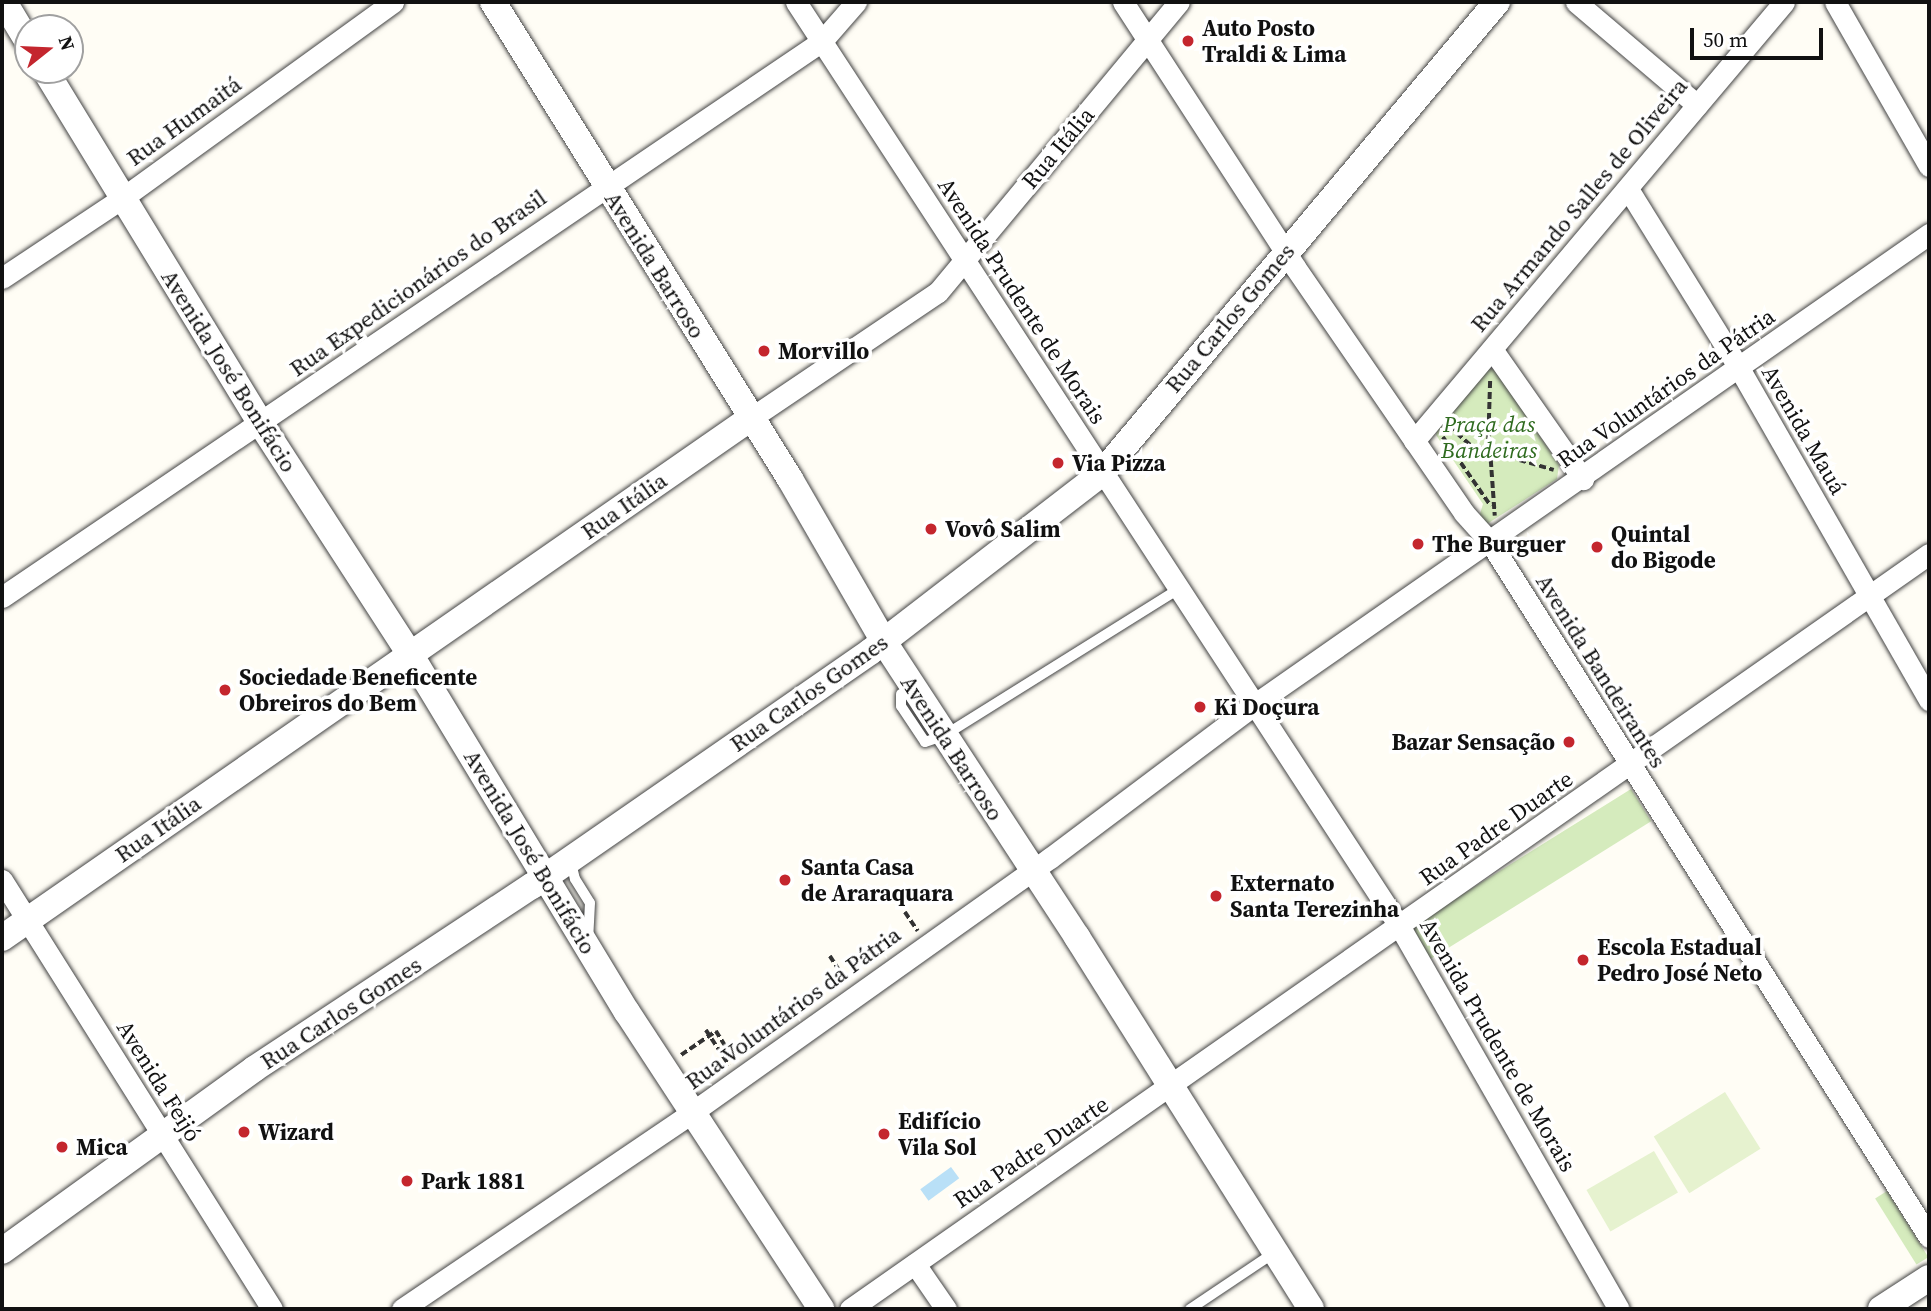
<!DOCTYPE html>
<meta charset="utf-8">
<style>
body{margin:0}
#map{position:relative;width:1931px;height:1311px;overflow:hidden;background:#fffdf5;font-family:"Source Serif 4",serif}
div>[style]{position:absolute}
[style*='--x']{left:calc(var(--x)*1px);top:calc(var(--y)*1px);width:calc(var(--w)*1px);rotate:calc(var(--a)*1deg)}
.green>*{inset:0;background:#d5ebbd;transform-origin:0 0}
.pitch>*{inset:0;background:#e6f2cf;transform-origin:0 0}
.water>*{inset:0;background:#b9e0f7;transform-origin:0 0}
.path>*{height:3.5px;margin-top:-1.75px;transform-origin:0;background:repeating-linear-gradient(90deg,#333 0 7px,transparent 0 10.5px)}
.roads{filter:drop-shadow(0 0 2px #444) drop-shadow(0 0 2px #444)}
.service>*{height:10px;margin:-5px;padding:0 5px;transform-origin:5px;border-radius:5px;background:#fff}
.minor>*{height:21px;margin:-10.5px;padding:0 10.5px;transform-origin:10.5px;border-radius:10.5px;background:#fff}
.tertiary>*{height:26px;margin:-13px;padding:0 13px;transform-origin:13px;border-radius:13px;background:#fff}
.dots>*{width:19px;height:19px;translate:-50% -50%;box-sizing:border-box;border:4px solid #fff;border-radius:50%}
span{translate:-50% -50%;white-space:nowrap;text-align:center;line-height:1.15;-webkit-text-stroke:7px #fff;paint-order:stroke}
.poi-label{font-size:23px;color:#111;font-weight:700}
.left{translate:0 -50%;text-align:left}
.right{translate:-100% -50%;text-align:right}
.street-label{font-size:23px;color:#111}
.park-label{font-size:23px;color:#2f6b1f;font-style:italic}
.frame{position:absolute;inset:0;border:4px solid #111;pointer-events:none}
.north{position:absolute;left:14px;top:14px;width:70px;height:70px;box-sizing:border-box;background:#fff;border:2px solid #a0a0a0;border-radius:50%;rotate:72deg;font-size:19px;font-weight:700;line-height:28px;text-align:center;color:#111}
.north::after{content:'';display:block;margin:auto;width:24px;height:32px;background:#c4262e;clip-path:polygon(50% 0,100% 100%,50% 72%,0 100%)}
.scale{position:absolute;left:1690px;top:28px;width:133px;height:32px;box-sizing:border-box;border:4px solid #111;border-top:0;padding-left:9px;font-size:21px;line-height:24px;white-space:nowrap;color:#111;-webkit-text-stroke:5px #fff;paint-order:stroke}
</style>
<div id="map">
<div class="green">
<i style="clip-path:polygon(1486px 368px,1496px 370px,1559px 465px,1557px 479px,1487px 524px,1479px 517px,1483px 504px,1436px 435px,1437px 426px)"></i>
<i style="left:1631px;top:789px;width:38px;height:261px;rotate:58deg"></i>
<i style="left:1887px;top:1191px;width:78px;height:14px;rotate:58deg"></i>
</div>
<div class="pitch">
<i style="left:1725px;top:1092px;width:67px;height:84px;rotate:58deg"></i>
<i style="left:1654px;top:1151px;width:48px;height:78px;rotate:60deg"></i>
</div>
<div class="water">
<i style="left:951px;top:1167px;width:14px;height:38px;rotate:54deg"></i>
</div>
<div class="path">
<i style="--x:1449;--y:426;--w:48;--a:41.6"></i>
<i style="--x:1485;--y:458;--w:9;--a:6"></i>
<i style="--x:1494;--y:459;--w:10;--a:-53"></i>
<i style="--x:1500;--y:451;--w:13;--a:-132"></i>
<i style="--x:1491;--y:441;--w:13;--a:138"></i>
<i style="--x:1443;--y:437;--w:84;--a:55.2"></i>
<i style="--x:1488;--y:441;--w:62;--a:-88.2"></i>
<i style="--x:1499;--y:454;--w:57;--a:16.2"></i>
<i style="--x:1491;--y:460;--w:56;--a:85.9"></i>
<i style="--x:905;--y:912;--w:23;--a:56"></i>
<i style="--x:830;--y:956;--w:30;--a:57"></i>
<i style="--x:706;--y:1030;--w:42;--a:56.7"></i>
<i style="--x:681;--y:1055;--w:42;--a:-34.4"></i>
<i style="--x:716;--y:1031;--w:34;--a:58"></i>
</div>
<div class="roads">
<div class="service">
<i style="--x:901;--y:694;--w:12;--a:90"></i>
<i style="--x:901;--y:706;--w:43;--a:56.3"></i>
<i style="--x:925;--y:742;--w:21;--a:-19"></i>
<i style="--x:945;--y:735;--w:276;--a:-32"></i>
<i style="--x:571;--y:862;--w:17;--a:77"></i>
<i style="--x:575;--y:879;--w:28;--a:58"></i>
<i style="--x:590;--y:903;--w:33;--a:93"></i>
<i style="--x:1190;--y:1309;--w:102;--a:-33.8"></i>
</div>
<div class="minor">
<i style="--x:796;--y:2;--w:1105;--a:56.86"></i>
<i style="--x:1400;--y:927;--w:440;--a:60.2"></i>
<i style="--x:1123;--y:2;--w:316;--a:57"></i>
<i style="--x:1295;--y:267;--w:298;--a:55.5"></i>
<i style="--x:1464;--y:513;--w:39;--a:48"></i>
<i style="--x:1490;--y:542;--w:822;--a:57.72"></i>
<i style="--x:1576;--y:2;--w:159;--a:40.4"></i>
<i style="--x:1835;--y:2;--w:189;--a:60.2"></i>
<i style="--x:1628;--y:189;--w:211;--a:58.2"></i>
<i style="--x:1739;--y:368;--w:383;--a:60.2"></i>
<i style="--x:2;--y:278;--w:143;--a:-33.6"></i>
<i style="--x:121;--y:199;--w:336;--a:-35.9"></i>
<i style="--x:1492;--y:349;--w:159;--a:55"></i>
<i style="--x:751;--y:418;--w:225;--a:-34"></i>
<i style="--x:938;--y:292;--w:377;--a:-50.3"></i>
<i style="--x:1414;--y:441;--w:574;--a:-49.87"></i>
<i style="--x:2;--y:597;--w:991;--a:-34.14"></i>
<i style="--x:822;--y:41;--w:52;--a:-48.9"></i>
<i style="--x:2;--y:880;--w:507;--a:57.81"></i>
<i style="--x:915;--y:1264;--w:55;--a:55.4"></i>
<i style="--x:402;--y:1309;--w:353;--a:-34.1"></i>
<i style="--x:694;--y:1111;--w:437;--a:-35.4"></i>
<i style="--x:1050;--y:858;--w:256;--a:-36.9"></i>
<i style="--x:1255;--y:704;--w:822;--a:-34.89"></i>
<i style="--x:850;--y:1309;--w:1317;--a:-34.98"></i>
</div>
<div class="tertiary">
<i style="--x:4;--y:2;--w:47;--a:59"></i>
<i style="--x:493;--y:2;--w:562;--a:58.09"></i>
<i style="--x:790;--y:479;--w:188;--a:60"></i>
<i style="--x:884;--y:642;--w:353;--a:56.8"></i>
<i style="--x:1077;--y:937;--w:439;--a:57.8"></i>
<i style="--x:45;--y:70;--w:415;--a:58.6"></i>
<i style="--x:261;--y:424;--w:274;--a:57.1"></i>
<i style="--x:410;--y:654;--w:419;--a:58.8"></i>
<i style="--x:627;--y:1012;--w:355;--a:56.8"></i>
<i style="--x:2;--y:938;--w:912;--a:-34.77"></i>
<i style="--x:2;--y:1251;--w:311;--a:-35.8"></i>
<i style="--x:254;--y:1069;--w:333;--a:-33.4"></i>
<i style="--x:532;--y:886;--w:412;--a:-34.7"></i>
<i style="--x:871;--y:651;--w:292;--a:-37.6"></i>
<i style="--x:1102;--y:473;--w:615;--a:-50.02"></i>
<i style="--x:1881;--y:1309;--w:57;--a:-32.9"></i>
</div>
</div>
<div class="dots">
<i style="left:1188px;top:41px;background:#c4262e"></i>
<i style="left:764px;top:351px;background:#c4262e"></i>
<i style="left:1058px;top:463px;background:#c4262e"></i>
<i style="left:931px;top:529px;background:#c4262e"></i>
<i style="left:1418px;top:544px;background:#c4262e"></i>
<i style="left:1597px;top:547px;background:#c4262e"></i>
<i style="left:225px;top:690px;background:#c4262e"></i>
<i style="left:1200px;top:707px;background:#c4262e"></i>
<i style="left:1569px;top:742px;background:#c4262e"></i>
<i style="left:785px;top:880px;background:#c4262e"></i>
<i style="left:1216px;top:896px;background:#c4262e"></i>
<i style="left:1583px;top:960px;background:#c4262e"></i>
<i style="left:244px;top:1132px;background:#c4262e"></i>
<i style="left:884px;top:1134px;background:#c4262e"></i>
<i style="left:62px;top:1147px;background:#c4262e"></i>
<i style="left:407px;top:1181px;background:#c4262e"></i>
</div>
<div class="poi-label">
<span class="left" style="left:1202px;top:41px">Auto Posto<br>Traldi &amp; Lima</span>
<span class="left" style="left:778px;top:351px">Morvillo</span>
<span class="left" style="left:1072px;top:463px">Via Pizza</span>
<span class="left" style="left:945px;top:529px">Vovô Salim</span>
<span class="left" style="left:1611px;top:547px">Quintal<br>do Bigode</span>
<span class="left" style="left:1432px;top:544px">The Burguer</span>
<span class="left" style="left:239px;top:690px">Sociedade Beneficente<br>Obreiros do Bem</span>
<span class="left" style="left:1214px;top:707px">Ki Doçura</span>
<span class="right" style="left:1555px;top:742px">Bazar Sensação</span>
<span class="left" style="left:801px;top:880px">Santa Casa<br>de Araraquara</span>
<span class="left" style="left:1230px;top:896px">Externato<br>Santa Terezinha</span>
<span class="left" style="left:1597px;top:960px">Escola Estadual<br>Pedro José Neto</span>
<span class="left" style="left:898px;top:1134px">Edifício<br>Vila Sol</span>
<span class="left" style="left:258px;top:1132px">Wizard</span>
<span class="left" style="left:76px;top:1147px">Mica</span>
<span class="left" style="left:421px;top:1181px">Park 1881</span>
</div>
<div class="street-label">
<span style="left:184px;top:121px;rotate:-36deg">Rua Humaitá</span>
<span style="left:1058px;top:148px;rotate:-50deg">Rua Itália</span>
<span style="left:1579px;top:205px;rotate:-50deg">Rua Armando Salles de Oliveira</span>
<span style="left:655px;top:265px;rotate:58deg">Avenida Barroso</span>
<span style="left:418px;top:283px;rotate:-35deg">Rua Expedicionários do Brasil</span>
<span style="left:1022px;top:301px;rotate:57deg">Avenida Prudente de Morais</span>
<span style="left:1230px;top:318px;rotate:-50deg">Rua Carlos Gomes</span>
<span style="left:229px;top:371px;rotate:58deg">Avenida José Bonifácio</span>
<span style="left:1666px;top:388px;rotate:-35deg">Rua Voluntários da Pátria</span>
<span style="left:1804px;top:430px;rotate:60deg">Avenida Mauá</span>
<span style="left:624px;top:506px;rotate:-35deg">Rua Itália</span>
<span style="left:1601px;top:671px;rotate:58deg">Avenida Bandeirantes</span>
<span style="left:809px;top:693px;rotate:-35deg">Rua Carlos Gomes</span>
<span style="left:952px;top:748px;rotate:57deg">Avenida Barroso</span>
<span style="left:1496px;top:828px;rotate:-35deg">Rua Padre Duarte</span>
<span style="left:158px;top:829px;rotate:-35deg">Rua Itália</span>
<span style="left:530px;top:852px;rotate:59deg">Avenida José Bonifácio</span>
<span style="left:793px;top:1008px;rotate:-36deg">Rua Voluntários da Pátria</span>
<span style="left:341px;top:1013px;rotate:-33deg">Rua Carlos Gomes</span>
<span style="left:1498px;top:1045px;rotate:60deg">Avenida Prudente de Morais</span>
<span style="left:159px;top:1081px;rotate:58deg">Avenida Feijó</span>
<span style="left:1031px;top:1152px;rotate:-34deg">Rua Padre Duarte</span>
</div>
<div class="park-label">
<span style="left:1489px;top:437px">Praça das<br>Bandeiras</span>
</div>
<div class="frame"></div>
<div class="north">N</div>
<div class="scale">50 m</div>
</div>
